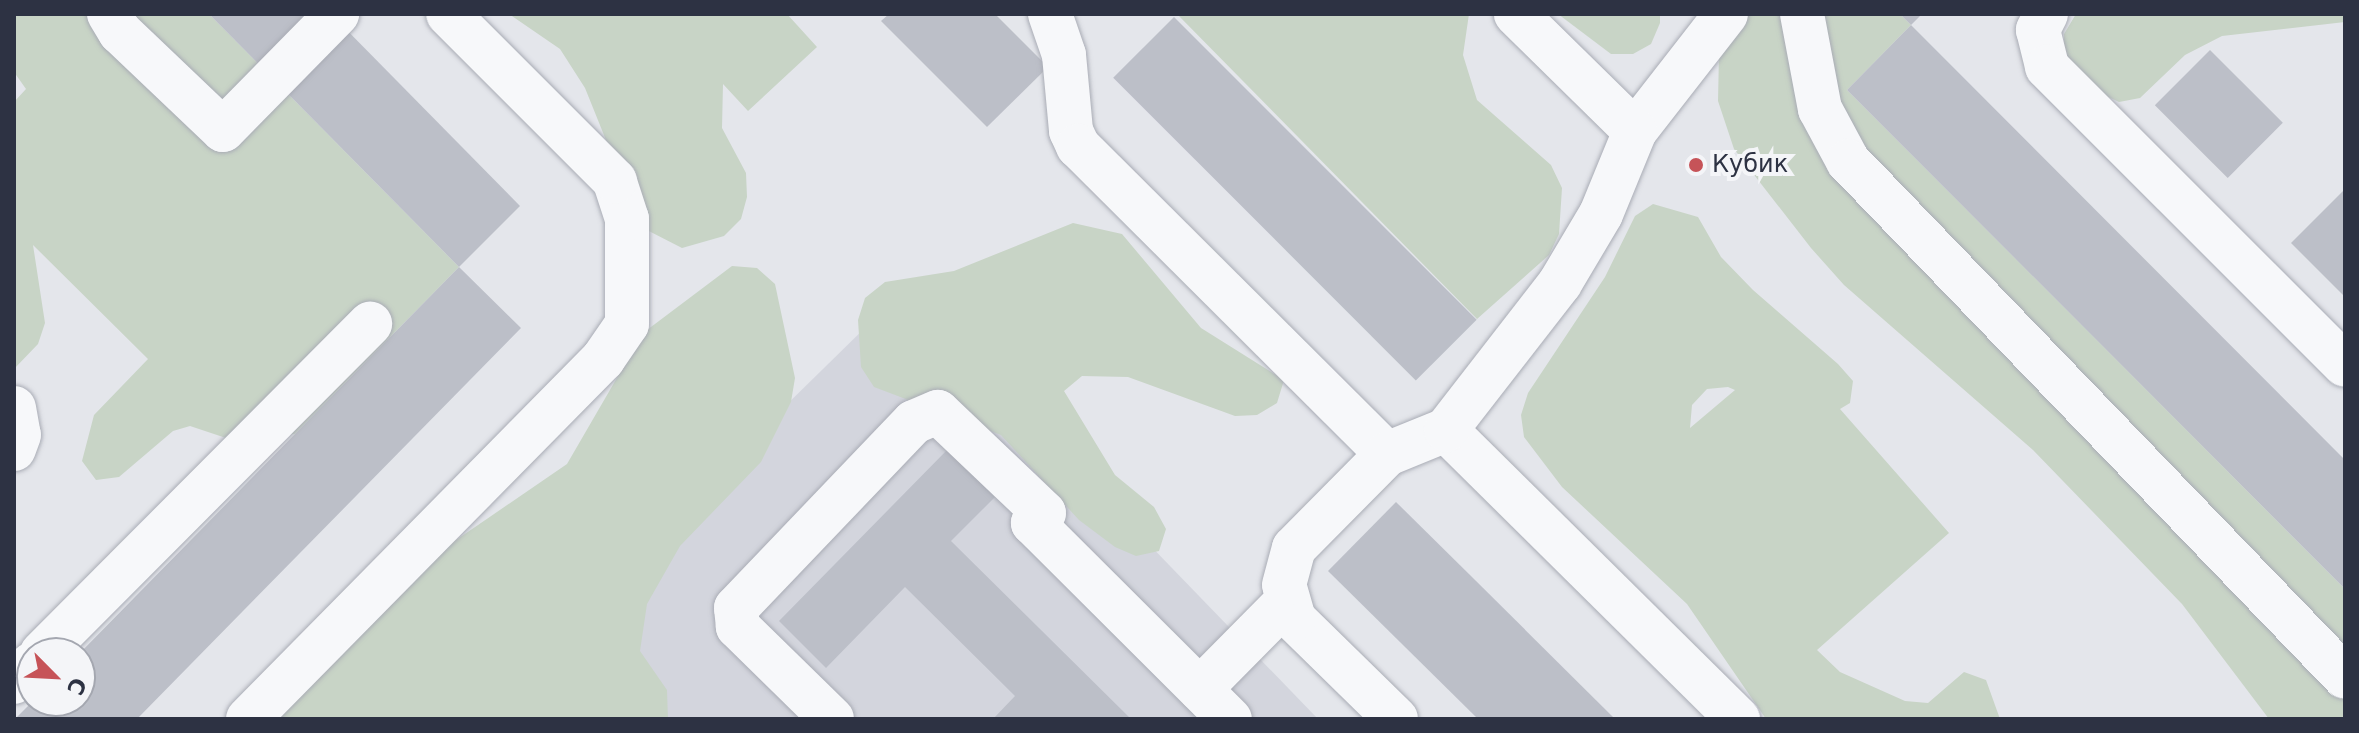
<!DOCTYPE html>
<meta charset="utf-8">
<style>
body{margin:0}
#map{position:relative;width:2359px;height:733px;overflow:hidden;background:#e4e6eb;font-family:"DejaVu Sans",sans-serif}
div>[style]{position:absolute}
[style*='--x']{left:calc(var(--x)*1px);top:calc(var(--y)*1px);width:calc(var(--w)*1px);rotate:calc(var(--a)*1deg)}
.built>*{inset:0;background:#d3d5dd}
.green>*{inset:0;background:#c8d4c6}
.building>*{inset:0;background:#bcbfc8;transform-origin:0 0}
.roads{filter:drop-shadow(0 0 2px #a9acb5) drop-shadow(0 0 2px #a9acb5)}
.minor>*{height:44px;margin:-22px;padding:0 22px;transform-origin:22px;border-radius:22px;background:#f7f8fa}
.dots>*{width:22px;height:22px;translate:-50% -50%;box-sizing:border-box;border:4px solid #f4f5f8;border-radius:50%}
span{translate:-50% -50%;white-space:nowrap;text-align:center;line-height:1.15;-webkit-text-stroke:8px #f4f5f8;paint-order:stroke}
.poi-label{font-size:24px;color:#2d3243}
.left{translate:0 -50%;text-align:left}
.frame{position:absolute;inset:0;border:16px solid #2d3243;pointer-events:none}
.north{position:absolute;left:16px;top:637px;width:80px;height:80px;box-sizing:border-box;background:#f4f5f8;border:2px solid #a4a7b0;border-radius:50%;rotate:114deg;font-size:22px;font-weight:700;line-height:32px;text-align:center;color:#2d3243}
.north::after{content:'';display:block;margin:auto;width:28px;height:36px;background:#c65358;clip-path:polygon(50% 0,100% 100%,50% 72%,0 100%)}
</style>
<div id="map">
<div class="built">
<i style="clip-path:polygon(873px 320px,936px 324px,1318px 719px,653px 719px,562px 625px)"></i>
</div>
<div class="green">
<i style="clip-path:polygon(14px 14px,209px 14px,459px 267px,295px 434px,232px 440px,190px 426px,173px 431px,119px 477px,96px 480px,82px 461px,94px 415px,148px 359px,33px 245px,45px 323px,38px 344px,14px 369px,14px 102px,26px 89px,14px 72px)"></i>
<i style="clip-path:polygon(509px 14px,787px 14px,817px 47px,748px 111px,723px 84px,722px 128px,746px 173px,747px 197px,741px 219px,724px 236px,682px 248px,641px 227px,585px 88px,560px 49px)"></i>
<i style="clip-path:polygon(1177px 14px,1469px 14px,1463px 55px,1477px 100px,1551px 165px,1562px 188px,1559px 234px,1549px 255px,1477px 319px)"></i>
<i style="clip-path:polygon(1558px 14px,1660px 14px,1660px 23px,1651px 44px,1633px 54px,1611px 54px)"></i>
<i style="clip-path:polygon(1749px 14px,1900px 14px,1911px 25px,1847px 90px,2345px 589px,2345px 719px,2269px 719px,2182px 604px,2033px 450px,1844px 285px,1811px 248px,1734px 149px,1718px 101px,1719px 54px)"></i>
<i style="clip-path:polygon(2076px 14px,2345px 14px,2345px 22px,2222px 36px,2185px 55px,2140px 98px,2119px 102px,2100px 93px,2064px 56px,2064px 34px)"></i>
<i style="clip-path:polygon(evenodd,1653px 204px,1698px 217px,1721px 257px,1753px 290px,1838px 364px,1853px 381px,1850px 403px,1840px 409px,1949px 533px,1817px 650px,1840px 672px,1905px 701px,1928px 703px,1964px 672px,1986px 680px,2000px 719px,1766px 719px,1687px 604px,1562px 487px,1524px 437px,1521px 415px,1528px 393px,1605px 277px,1635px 216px,1653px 204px,1728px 387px,1735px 390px,1690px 428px,1692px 405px,1707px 389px,1728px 387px)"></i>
<i style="clip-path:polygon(1073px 223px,1122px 234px,1201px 328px,1284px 380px,1277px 403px,1257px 415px,1235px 416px,1128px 377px,1082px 376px,1064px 391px,1115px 475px,1154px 507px,1166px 529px,1159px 551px,1136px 556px,1115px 547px,1079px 520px,1001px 435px,874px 387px,861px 367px,858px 320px,865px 298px,885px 282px,954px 271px)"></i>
<i style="clip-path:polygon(732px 266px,757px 268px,775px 284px,795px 378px,791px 402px,761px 462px,680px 546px,647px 604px,640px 651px,667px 690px,668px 719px,269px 719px,443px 549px,567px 464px,643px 333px)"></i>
</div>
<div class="building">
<i style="clip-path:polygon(209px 14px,331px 14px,520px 206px,459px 267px)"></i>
<i style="clip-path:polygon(889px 14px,995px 14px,1048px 67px,987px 127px,881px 21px)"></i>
<i style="clip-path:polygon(1900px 14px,1922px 14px,1911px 25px,2345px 460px,2345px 589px,1847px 90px,1911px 25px)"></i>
<i style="left:1174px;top:17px;width:428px;height:86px;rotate:45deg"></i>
<i style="left:2210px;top:50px;width:103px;height:78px;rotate:45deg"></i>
<i style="clip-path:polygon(2345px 189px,2345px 297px,2291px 243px)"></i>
<i style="clip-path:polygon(459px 267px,521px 328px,137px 719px,15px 719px,33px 701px,80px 701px,80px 653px)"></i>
<i style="clip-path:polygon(947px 450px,995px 497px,951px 541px,1131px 719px,993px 719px,1015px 696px,905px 587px,826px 668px,779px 621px)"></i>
<i style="clip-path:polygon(1396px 502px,1472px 577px,1615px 719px,1478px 719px,1328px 571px)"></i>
</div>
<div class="roads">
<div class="minor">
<i style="--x:109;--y:14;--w:21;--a:59"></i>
<i style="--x:120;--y:32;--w:142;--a:43.6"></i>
<i style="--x:223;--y:130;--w:163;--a:-45.5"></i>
<i style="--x:1050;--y:14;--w:43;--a:71.1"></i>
<i style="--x:1064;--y:55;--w:76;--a:84.7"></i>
<i style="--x:1071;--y:131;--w:17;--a:65"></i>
<i style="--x:1078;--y:146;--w:436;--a:44.9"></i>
<i style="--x:1802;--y:14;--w:97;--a:79.3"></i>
<i style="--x:1820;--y:109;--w:59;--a:61.7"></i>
<i style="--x:1848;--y:161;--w:716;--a:46.07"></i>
<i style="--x:2046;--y:14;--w:18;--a:117"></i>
<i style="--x:2038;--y:30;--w:38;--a:76"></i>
<i style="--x:2047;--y:67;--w:421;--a:45"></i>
<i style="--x:1635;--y:131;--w:148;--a:-52.1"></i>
<i style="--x:14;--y:408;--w:27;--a:80"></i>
<i style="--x:19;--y:435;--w:15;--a:110"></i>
<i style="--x:1446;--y:430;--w:411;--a:44.7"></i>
<i style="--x:42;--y:653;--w:465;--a:-45.1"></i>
<i style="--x:14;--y:682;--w:25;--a:-45"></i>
<i style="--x:1200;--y:689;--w:122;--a:-45.3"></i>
<i style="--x:248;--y:719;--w:506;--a:-45.4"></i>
<i style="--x:603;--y:359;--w:42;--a:-55.6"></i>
<i style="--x:627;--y:324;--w:105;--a:-90"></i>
<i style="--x:627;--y:219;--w:40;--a:-108"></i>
<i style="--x:615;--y:181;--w:236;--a:-135"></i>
<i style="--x:832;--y:719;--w:132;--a:-135.6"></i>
<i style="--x:738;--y:627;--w:19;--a:-96"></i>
<i style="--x:736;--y:608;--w:257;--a:-46.3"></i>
<i style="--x:914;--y:422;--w:26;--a:-23"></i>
<i style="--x:938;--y:412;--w:146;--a:43.6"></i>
<i style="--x:1044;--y:513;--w:15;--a:138"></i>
<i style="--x:1033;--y:523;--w:278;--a:44.9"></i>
<i style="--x:1396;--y:719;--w:143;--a:-135.6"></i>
<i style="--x:1294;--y:619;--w:35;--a:-106"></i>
<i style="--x:1284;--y:585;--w:38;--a:-75"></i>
<i style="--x:1294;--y:548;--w:132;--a:-45.3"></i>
<i style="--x:1387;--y:454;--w:64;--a:-22.1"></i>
<i style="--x:1446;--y:430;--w:186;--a:-52.2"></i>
<i style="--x:1560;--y:283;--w:80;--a:-59.3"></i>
<i style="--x:1601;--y:214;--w:90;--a:-67.7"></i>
<i style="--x:1635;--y:131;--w:167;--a:-135.5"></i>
</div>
</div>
<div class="dots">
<i style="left:1696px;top:165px;background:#c65358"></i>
</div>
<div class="poi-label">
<span class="left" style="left:1712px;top:165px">Кубик</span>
</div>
<div class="frame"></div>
<div class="north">С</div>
</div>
